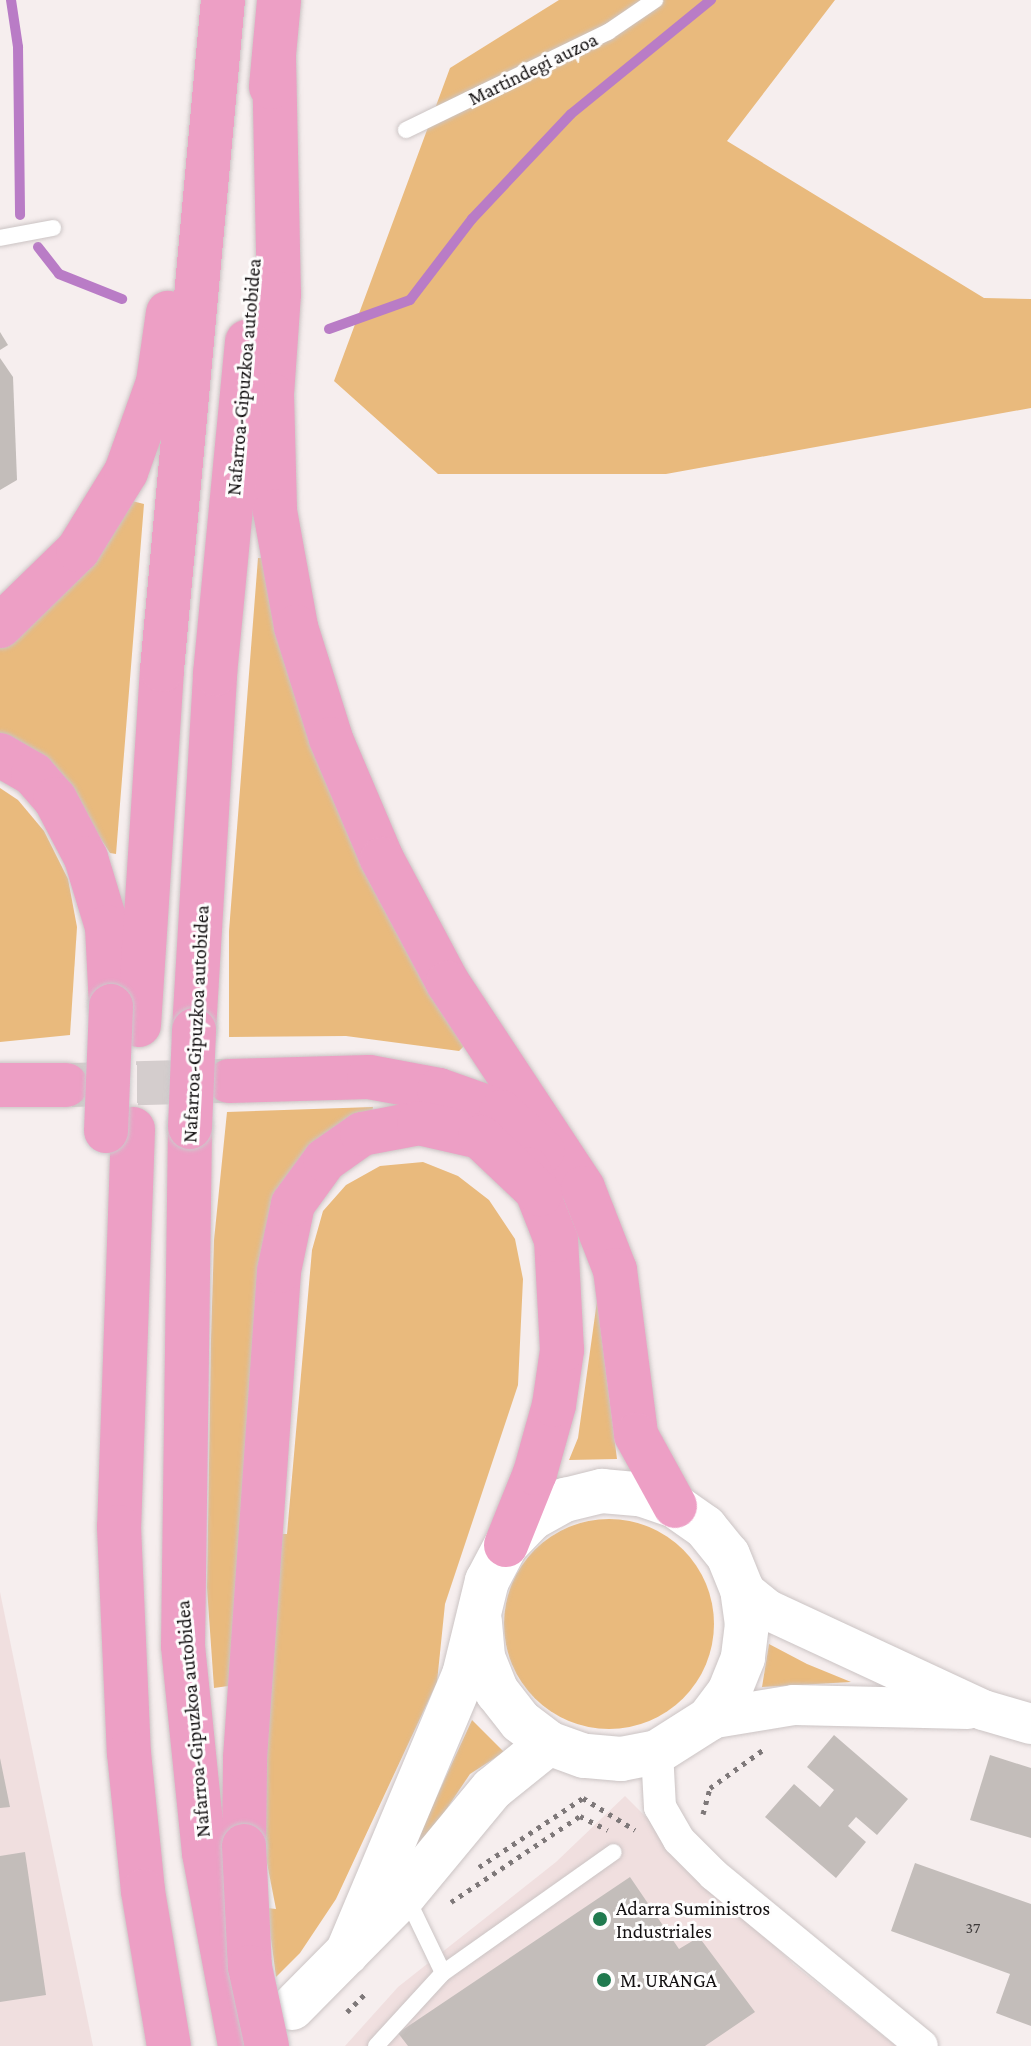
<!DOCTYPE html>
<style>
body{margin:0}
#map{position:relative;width:1031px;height:2046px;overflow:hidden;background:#f6eeee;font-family:"Crimson Pro",serif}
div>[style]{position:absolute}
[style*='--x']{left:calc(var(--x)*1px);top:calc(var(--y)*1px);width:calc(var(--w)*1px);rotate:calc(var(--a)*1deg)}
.built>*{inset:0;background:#f0dfdf}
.green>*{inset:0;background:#e9ba7d}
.round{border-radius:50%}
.stream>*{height:10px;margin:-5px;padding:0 5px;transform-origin:5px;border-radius:5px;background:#b97cc6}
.building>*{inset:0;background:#c3bdba}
.motorway-tunnel>*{height:44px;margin-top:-22px;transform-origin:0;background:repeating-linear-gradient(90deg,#d4cdcd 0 44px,transparent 0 66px)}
.path>*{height:5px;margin-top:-2.5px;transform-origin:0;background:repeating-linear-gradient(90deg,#7e7879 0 4px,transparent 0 10px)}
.roads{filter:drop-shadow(0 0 2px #cbc4c4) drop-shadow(0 0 2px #cbc4c4)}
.service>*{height:16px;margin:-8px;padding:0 8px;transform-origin:8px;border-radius:8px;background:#fff}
.minor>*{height:32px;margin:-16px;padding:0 16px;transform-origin:16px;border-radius:16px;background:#fff}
.tertiary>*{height:40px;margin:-20px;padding:0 20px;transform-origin:20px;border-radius:20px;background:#fff}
.secondary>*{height:44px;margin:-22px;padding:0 22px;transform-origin:22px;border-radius:22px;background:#fff}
.motorway>*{height:44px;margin:-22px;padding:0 22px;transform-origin:22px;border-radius:22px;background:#ed9fc5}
.bridges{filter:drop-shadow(0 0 2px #cbcacb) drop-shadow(0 0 2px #cbcacb)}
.motorway-bridge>*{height:44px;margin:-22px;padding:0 22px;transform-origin:22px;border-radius:22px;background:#ed9fc5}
.dots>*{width:22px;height:22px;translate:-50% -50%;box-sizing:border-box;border:4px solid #fefdfd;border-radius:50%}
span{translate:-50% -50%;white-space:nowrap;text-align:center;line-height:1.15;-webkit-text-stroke:6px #fefdfd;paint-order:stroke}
.number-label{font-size:16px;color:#3f3b3b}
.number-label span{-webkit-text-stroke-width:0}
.street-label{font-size:20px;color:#131011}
.poi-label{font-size:20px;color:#131011}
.left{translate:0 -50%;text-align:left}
</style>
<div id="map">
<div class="built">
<i style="clip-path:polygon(0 1592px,93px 2046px,0 2046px)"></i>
<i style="clip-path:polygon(625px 1796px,794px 1965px,896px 2046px,345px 2046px,398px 1987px,556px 1862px)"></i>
</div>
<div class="green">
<i style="clip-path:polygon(559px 0,835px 0,727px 141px,984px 298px,1031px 299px,1031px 408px,666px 474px,438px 474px,334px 381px,450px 68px)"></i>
<i style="clip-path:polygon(132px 501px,144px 504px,116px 854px,110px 853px,58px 774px,0 733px,0 645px)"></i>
<i style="clip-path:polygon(258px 558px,262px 558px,465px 1045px,459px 1051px,346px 1036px,229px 1037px,229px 931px)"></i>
<i style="clip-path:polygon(0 788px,18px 800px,44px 831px,68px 879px,77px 927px,70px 1035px,0 1042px)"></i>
<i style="clip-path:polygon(373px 1107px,372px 1113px,305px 1153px,228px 1686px,214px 1688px,207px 1588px,211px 1340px,214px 1240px,227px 1112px)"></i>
<i style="clip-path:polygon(423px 1162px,458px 1176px,489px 1200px,515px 1239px,523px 1279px,518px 1385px,445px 1604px,437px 1682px,336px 1899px,300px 1953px,276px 1977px,267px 1908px,276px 1909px,265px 1853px,261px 1778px,280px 1534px,287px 1534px,312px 1250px,323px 1211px,346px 1185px,380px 1166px)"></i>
<i style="clip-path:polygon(597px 1301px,617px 1459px,569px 1460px,578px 1438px)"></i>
<i class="round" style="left:504px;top:1519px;width:210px;height:210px"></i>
<i style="clip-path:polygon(769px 1644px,807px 1664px,851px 1682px,762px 1687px)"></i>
<i style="clip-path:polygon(472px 1720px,504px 1752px,470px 1774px,398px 1881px)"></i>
</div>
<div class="stream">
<i style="--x:11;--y:0;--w:48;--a:81.5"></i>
<i style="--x:18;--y:47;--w:168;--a:89.3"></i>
<i style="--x:38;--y:247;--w:34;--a:52"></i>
<i style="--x:59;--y:274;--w:68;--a:21.6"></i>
<i style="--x:329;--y:329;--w:86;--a:-19.7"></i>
<i style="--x:410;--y:300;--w:102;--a:-52.6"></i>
<i style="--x:472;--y:219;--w:144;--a:-46.7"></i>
<i style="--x:571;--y:114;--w:181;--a:-39.2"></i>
</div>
<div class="building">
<i style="clip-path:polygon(0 332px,8px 345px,0 350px)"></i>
<i style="clip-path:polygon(0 358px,13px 377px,17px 480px,0 490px)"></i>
<i style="clip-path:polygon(834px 1735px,908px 1799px,877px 1835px,856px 1817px,848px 1826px,866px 1842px,836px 1878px,765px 1817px,794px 1784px,820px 1807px,834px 1790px,807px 1767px)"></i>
<i style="clip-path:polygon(990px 1755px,1031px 1768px,1031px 1838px,970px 1820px)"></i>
<i style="clip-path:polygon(0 1758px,10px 1807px,0 1808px)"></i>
<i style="clip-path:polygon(25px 1852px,46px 1995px,0 2002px,0 1856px)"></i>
<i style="clip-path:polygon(915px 1863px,1031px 1904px,1031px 2026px,996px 2013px,1010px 1974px,891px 1931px)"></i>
<i style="clip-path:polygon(630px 1877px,679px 1949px,699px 1937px,755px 2012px,705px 2046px,408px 2046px,398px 2033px)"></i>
</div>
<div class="motorway-tunnel">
<i style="--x:71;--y:1085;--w:158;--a:-1.5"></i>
</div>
<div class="path">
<i style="--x:703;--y:1814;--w:27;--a:-75"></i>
<i style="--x:710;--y:1788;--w:67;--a:-35.8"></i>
<i style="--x:479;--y:1867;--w:125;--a:-33.6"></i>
<i style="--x:583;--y:1798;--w:61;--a:31.6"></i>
<i style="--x:451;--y:1902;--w:155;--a:-33.7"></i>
<i style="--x:580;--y:1816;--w:31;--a:27"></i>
<i style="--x:347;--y:2012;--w:25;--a:-45"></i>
</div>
<div class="roads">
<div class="service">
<i style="--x:406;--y:130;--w:225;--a:-25.9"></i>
<i style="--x:608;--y:32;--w:57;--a:-34.2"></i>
<i style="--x:0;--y:238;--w:54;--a:-10.7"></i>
<i style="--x:406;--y:1896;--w:85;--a:64.3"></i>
<i style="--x:376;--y:2046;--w:99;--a:-47.5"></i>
<i style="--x:443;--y:1973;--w:209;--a:-35.3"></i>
</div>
<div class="minor">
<i style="--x:657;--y:1752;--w:55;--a:86.9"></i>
<i style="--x:660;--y:1807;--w:38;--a:60"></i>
<i style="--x:679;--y:1840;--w:49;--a:45"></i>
<i style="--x:714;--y:1875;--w:269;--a:39.4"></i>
</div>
<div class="tertiary">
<i style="--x:742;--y:1589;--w:33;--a:39"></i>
<i style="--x:768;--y:1610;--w:237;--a:24.9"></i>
<i style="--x:983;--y:1710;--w:50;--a:16.3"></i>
<i style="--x:709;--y:1719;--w:86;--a:-9.4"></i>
<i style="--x:794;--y:1705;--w:174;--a:1.3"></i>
</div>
<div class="secondary">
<i style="--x:347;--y:1953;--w:302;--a:-67.2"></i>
<i style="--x:464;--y:1675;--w:97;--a:-76.3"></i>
<i style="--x:487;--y:1581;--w:41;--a:-62.2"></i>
<i style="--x:506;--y:1545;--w:37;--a:-46"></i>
<i style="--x:532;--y:1518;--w:38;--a:-29"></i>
<i style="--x:565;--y:1500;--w:38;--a:-14"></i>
<i style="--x:602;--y:1491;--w:38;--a:5"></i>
<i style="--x:640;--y:1494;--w:37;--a:19"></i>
<i style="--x:675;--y:1506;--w:37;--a:35"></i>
<i style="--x:705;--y:1527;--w:36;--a:51"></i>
<i style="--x:728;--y:1555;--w:37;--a:68"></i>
<i style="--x:742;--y:1589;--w:35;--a:82"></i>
<i style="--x:747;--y:1624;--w:34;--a:97"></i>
<i style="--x:743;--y:1658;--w:35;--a:112"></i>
<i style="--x:730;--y:1691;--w:35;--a:127"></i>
<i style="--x:709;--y:1719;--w:62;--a:147.6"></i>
<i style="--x:657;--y:1752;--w:37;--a:169"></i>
<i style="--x:621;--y:1759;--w:37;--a:-175"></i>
<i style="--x:584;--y:1756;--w:37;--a:-160"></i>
<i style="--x:549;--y:1743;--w:36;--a:-143"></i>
<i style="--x:520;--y:1721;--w:37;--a:-128"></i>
<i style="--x:497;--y:1692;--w:38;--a:-112"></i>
<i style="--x:483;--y:1657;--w:37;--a:-95"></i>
<i style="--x:292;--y:2008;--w:161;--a:-45.3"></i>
<i style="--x:405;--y:1894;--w:136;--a:-50.4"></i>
<i style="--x:492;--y:1789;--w:73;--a:-38.9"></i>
</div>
<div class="motorway">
<i style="--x:274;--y:58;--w:236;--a:88.8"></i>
<i style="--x:279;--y:294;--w:101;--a:94"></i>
<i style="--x:272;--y:395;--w:116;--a:88.5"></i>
<i style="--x:275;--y:511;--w:118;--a:79.7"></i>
<i style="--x:296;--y:627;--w:117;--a:72.6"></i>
<i style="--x:331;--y:739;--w:130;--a:67"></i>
<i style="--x:382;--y:859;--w:140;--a:62"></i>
<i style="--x:448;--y:983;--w:245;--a:56.6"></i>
<i style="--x:583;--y:1188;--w:88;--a:68.7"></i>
<i style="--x:615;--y:1270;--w:166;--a:82.7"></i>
<i style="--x:636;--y:1435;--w:81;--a:61.2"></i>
<i style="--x:271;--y:87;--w:87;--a:-84.7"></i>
<i style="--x:0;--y:626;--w:109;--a:-44.3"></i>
<i style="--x:78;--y:550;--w:92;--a:-58.4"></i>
<i style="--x:126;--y:472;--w:96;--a:-70.4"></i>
<i style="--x:158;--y:382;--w:70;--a:-81.8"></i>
<i style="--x:0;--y:755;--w:38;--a:30"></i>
<i style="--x:33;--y:774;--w:33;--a:49"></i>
<i style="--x:55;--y:799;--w:67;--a:62.3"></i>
<i style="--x:86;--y:858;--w:72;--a:73.1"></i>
<i style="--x:107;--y:927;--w:79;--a:87.1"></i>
<i style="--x:139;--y:1025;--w:356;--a:-86.3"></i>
<i style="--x:162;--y:670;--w:673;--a:-84.8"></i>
<i style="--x:194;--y:1030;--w:357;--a:-86.6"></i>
<i style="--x:215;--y:674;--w:334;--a:-84.5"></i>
<i style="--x:229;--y:1081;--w:140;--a:-1.6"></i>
<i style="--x:369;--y:1077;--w:71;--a:10.5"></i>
<i style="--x:439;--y:1090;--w:66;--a:19.5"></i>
<i style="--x:501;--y:1112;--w:57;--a:42.9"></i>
<i style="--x:0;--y:1085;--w:66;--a:0"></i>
<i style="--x:190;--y:1127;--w:519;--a:90.77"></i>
<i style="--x:183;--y:1646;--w:208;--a:84.2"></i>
<i style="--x:204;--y:1853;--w:196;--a:79.4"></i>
<i style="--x:133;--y:1129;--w:398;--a:92"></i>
<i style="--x:119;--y:1527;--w:226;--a:87.5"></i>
<i style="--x:129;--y:1753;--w:139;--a:84.2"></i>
<i style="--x:143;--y:1891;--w:157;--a:80.5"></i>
<i style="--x:506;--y:1545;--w:78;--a:-68.1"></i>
<i style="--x:535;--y:1473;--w:71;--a:-74.4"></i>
<i style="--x:554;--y:1405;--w:56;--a:-81.7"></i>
<i style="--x:562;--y:1350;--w:110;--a:-93.1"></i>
<i style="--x:556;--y:1240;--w:76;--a:-111.5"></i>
<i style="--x:244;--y:1846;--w:88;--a:-89.3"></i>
<i style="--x:245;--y:1758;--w:488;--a:-86"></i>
<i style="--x:279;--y:1271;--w:68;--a:-78.2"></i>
<i style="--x:293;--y:1204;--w:54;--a:-54"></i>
<i style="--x:325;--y:1160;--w:45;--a:-35.1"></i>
<i style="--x:362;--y:1134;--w:58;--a:-10.9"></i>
<i style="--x:419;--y:1123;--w:63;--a:12.9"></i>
<i style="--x:480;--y:1137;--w:83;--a:43.5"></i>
</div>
</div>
<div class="bridges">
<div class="motorway-bridge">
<i style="--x:190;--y:1127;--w:97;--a:-87.6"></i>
<i style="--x:106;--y:1131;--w:125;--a:-87.7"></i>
<i style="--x:244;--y:1846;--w:121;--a:87.2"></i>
<i style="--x:250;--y:1967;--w:81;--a:77.9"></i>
</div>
</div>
<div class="dots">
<i style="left:600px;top:1919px;background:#217a4f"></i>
<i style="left:604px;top:1980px;background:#217a4f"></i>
</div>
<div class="number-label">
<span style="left:973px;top:1928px">37</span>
</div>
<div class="street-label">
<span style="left:533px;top:69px;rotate:-26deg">Martindegi auzoa</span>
<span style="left:244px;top:377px;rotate:-85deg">Nafarroa-Gipuzkoa autobidea</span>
<span style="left:196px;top:1024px;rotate:-87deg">Nafarroa-Gipuzkoa autobidea</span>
<span style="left:193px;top:1719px;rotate:-95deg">Nafarroa-Gipuzkoa autobidea</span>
</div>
<div class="poi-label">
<span class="left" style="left:616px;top:1920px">Adarra Suministros<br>Industriales</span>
<span class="left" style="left:620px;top:1980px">M. URANGA</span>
</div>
</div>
